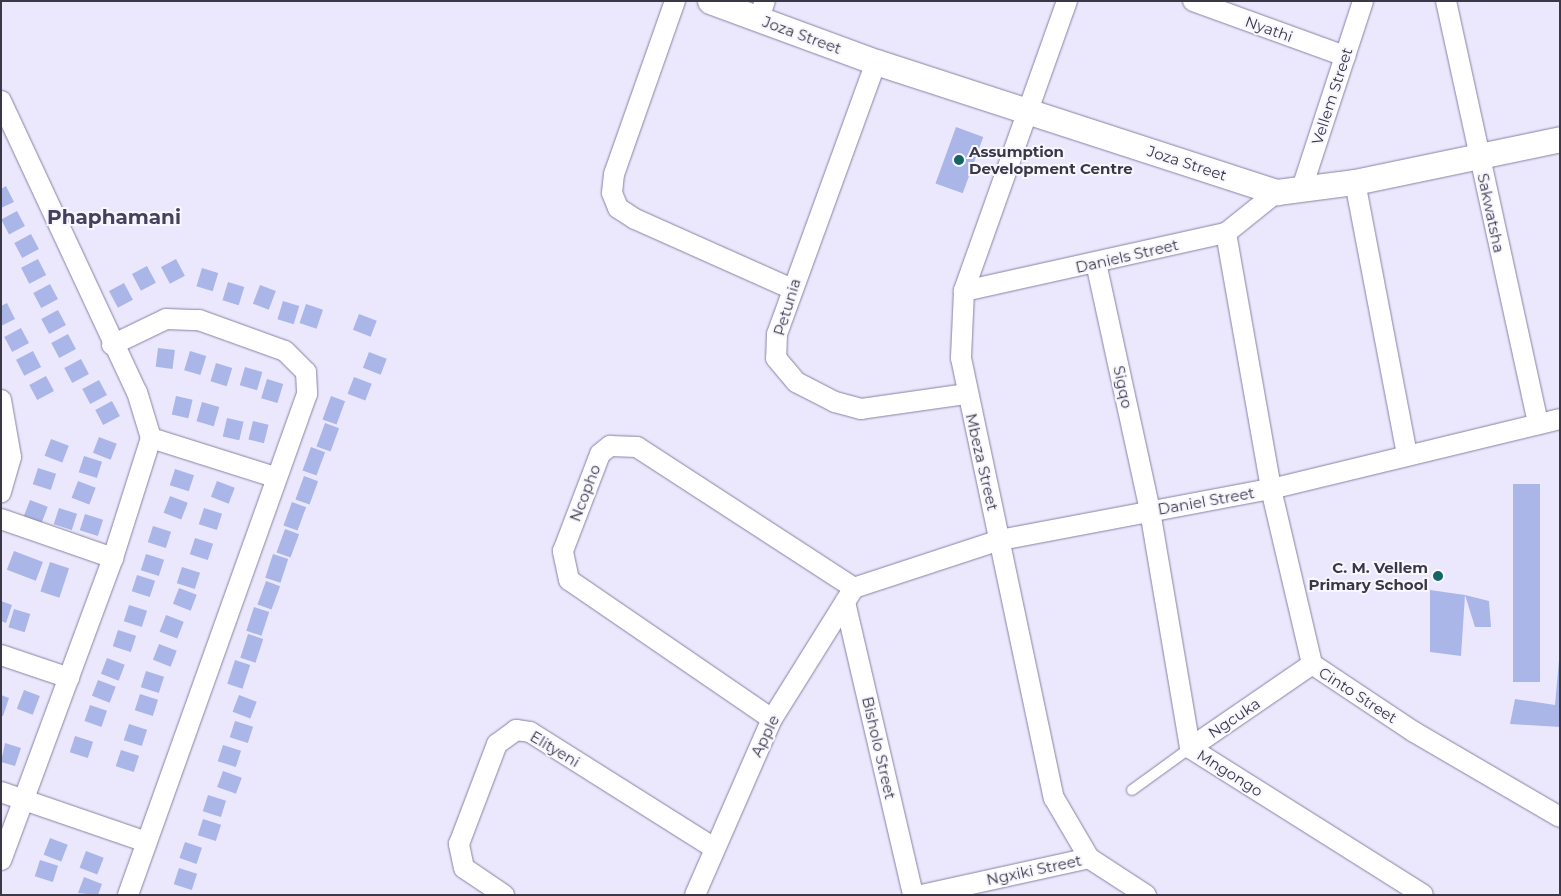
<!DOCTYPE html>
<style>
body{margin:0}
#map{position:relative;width:1561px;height:896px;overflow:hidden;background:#ebe8fe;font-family:Montserrat,sans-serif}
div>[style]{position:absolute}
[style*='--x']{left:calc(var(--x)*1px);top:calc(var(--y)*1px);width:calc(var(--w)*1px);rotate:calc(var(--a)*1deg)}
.building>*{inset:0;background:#aab6e7;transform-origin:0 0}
.roads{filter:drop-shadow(0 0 1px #8782a3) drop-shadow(0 0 1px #8782a3)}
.service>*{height:10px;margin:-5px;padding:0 5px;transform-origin:5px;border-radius:5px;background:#fff}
.minor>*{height:20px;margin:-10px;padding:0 10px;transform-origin:10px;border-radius:10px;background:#fff}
.tertiary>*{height:25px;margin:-12.5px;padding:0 12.5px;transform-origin:12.5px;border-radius:12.5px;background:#fff}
.dots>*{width:14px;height:14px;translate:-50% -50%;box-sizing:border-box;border:2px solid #f8f7ff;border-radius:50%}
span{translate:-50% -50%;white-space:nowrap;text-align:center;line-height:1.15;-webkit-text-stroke:4px #f8f7ff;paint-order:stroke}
.street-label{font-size:15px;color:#3a3846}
.poi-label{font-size:15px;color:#3a3846;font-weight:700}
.left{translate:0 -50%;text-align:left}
.right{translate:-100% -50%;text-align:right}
.district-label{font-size:20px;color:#45405d;font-weight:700}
.frame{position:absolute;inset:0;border:2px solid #3a3846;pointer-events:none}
</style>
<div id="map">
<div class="building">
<i style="left:956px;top:127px;width:29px;height:60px;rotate:20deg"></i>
<i style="clip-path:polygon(6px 186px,14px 202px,1px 208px,1px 189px)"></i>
<i style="left:17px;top:211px;width:17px;height:18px;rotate:62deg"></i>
<i style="left:31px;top:234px;width:17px;height:19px;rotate:62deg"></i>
<i style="left:38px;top:259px;width:18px;height:19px;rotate:63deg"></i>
<i style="left:176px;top:259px;width:19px;height:17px;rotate:62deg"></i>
<i style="left:147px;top:266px;width:19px;height:17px;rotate:62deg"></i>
<i style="left:202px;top:268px;width:17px;height:19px;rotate:17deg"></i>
<i style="left:228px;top:282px;width:17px;height:19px;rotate:17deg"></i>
<i style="left:124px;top:283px;width:19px;height:17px;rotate:62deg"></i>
<i style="left:50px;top:284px;width:17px;height:19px;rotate:62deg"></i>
<i style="left:260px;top:285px;width:17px;height:20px;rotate:21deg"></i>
<i style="left:283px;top:301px;width:17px;height:19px;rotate:17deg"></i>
<i style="clip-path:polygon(7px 303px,15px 319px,1px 326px,1px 306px)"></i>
<i style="left:306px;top:304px;width:18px;height:20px;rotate:19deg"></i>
<i style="left:58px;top:310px;width:17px;height:19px;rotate:62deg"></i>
<i style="left:359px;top:314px;width:19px;height:17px;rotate:21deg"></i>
<i style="left:21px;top:328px;width:17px;height:19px;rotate:62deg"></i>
<i style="left:68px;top:334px;width:17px;height:19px;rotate:62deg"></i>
<i style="left:158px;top:348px;width:17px;height:19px;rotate:7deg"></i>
<i style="left:33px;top:351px;width:18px;height:19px;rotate:63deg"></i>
<i style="left:190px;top:351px;width:17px;height:20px;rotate:17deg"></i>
<i style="left:369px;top:352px;width:19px;height:17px;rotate:21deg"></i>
<i style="left:81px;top:359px;width:17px;height:19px;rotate:62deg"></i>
<i style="left:216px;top:363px;width:17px;height:19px;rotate:17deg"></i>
<i style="left:245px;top:367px;width:18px;height:19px;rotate:16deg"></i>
<i style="left:46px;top:376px;width:17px;height:19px;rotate:62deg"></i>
<i style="left:354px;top:377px;width:19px;height:18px;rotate:21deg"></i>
<i style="left:267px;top:379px;width:17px;height:20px;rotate:17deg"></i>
<i style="left:99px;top:380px;width:17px;height:19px;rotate:62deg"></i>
<i style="left:176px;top:396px;width:17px;height:19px;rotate:13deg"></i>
<i style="left:331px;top:396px;width:15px;height:25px;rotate:20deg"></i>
<i style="left:112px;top:401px;width:17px;height:19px;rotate:62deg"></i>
<i style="left:202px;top:402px;width:18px;height:20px;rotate:16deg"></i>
<i style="left:227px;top:418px;width:17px;height:19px;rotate:13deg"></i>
<i style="left:253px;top:421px;width:16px;height:19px;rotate:14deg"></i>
<i style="left:325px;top:423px;width:15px;height:25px;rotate:20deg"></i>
<i style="left:99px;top:437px;width:19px;height:17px;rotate:21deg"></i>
<i style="left:51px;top:439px;width:19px;height:18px;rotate:21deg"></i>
<i style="left:311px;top:447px;width:15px;height:25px;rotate:20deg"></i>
<i style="left:84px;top:456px;width:19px;height:17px;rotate:18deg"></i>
<i style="left:38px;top:468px;width:19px;height:17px;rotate:18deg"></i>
<i style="left:175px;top:469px;width:20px;height:17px;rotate:18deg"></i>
<i style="left:304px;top:476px;width:15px;height:25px;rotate:20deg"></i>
<i style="left:78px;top:481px;width:19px;height:18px;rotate:21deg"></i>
<i style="left:217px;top:481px;width:19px;height:17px;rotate:21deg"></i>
<i style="left:1513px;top:484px;width:27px;height:198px"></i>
<i style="left:170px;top:496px;width:19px;height:18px;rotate:21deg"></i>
<i style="left:30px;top:500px;width:19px;height:17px;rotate:21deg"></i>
<i style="left:292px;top:502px;width:15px;height:25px;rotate:20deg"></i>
<i style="left:59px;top:508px;width:19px;height:17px;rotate:18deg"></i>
<i style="left:204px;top:508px;width:19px;height:17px;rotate:18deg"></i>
<i style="left:85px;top:514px;width:19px;height:17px;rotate:18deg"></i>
<i style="left:153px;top:526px;width:19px;height:17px;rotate:18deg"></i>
<i style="left:285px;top:529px;width:15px;height:25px;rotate:20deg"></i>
<i style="left:195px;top:538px;width:19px;height:17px;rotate:18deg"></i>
<i style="left:14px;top:551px;width:31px;height:20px;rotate:21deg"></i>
<i style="left:146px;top:554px;width:19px;height:17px;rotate:18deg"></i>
<i style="left:273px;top:554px;width:16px;height:25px;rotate:18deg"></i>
<i style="left:50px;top:562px;width:20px;height:31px;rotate:18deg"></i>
<i style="left:182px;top:567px;width:19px;height:17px;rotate:18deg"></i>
<i style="left:137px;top:575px;width:19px;height:17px;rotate:18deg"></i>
<i style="left:266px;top:581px;width:15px;height:25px;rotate:20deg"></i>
<i style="left:179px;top:588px;width:19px;height:17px;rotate:21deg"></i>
<i style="clip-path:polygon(1430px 590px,1465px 595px,1461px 656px,1430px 652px)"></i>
<i style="clip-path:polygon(1465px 595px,1489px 601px,1491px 627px,1475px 627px)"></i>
<i style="clip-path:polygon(1px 601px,12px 605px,6px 623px,1px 621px)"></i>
<i style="left:129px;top:605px;width:19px;height:17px;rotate:18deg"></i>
<i style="left:254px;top:607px;width:16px;height:25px;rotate:18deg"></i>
<i style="left:14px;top:609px;width:17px;height:19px;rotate:17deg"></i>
<i style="left:166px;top:615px;width:19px;height:18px;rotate:21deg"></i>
<i style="left:118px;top:630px;width:19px;height:17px;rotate:18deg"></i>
<i style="left:248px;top:634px;width:16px;height:25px;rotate:18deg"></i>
<i style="left:159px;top:644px;width:19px;height:17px;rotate:21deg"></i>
<i style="clip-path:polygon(1560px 649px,1560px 727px,1510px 724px,1515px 699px,1555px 705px)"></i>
<i style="left:107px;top:658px;width:19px;height:17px;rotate:21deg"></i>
<i style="left:235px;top:660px;width:16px;height:25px;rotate:18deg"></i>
<i style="left:146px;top:671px;width:19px;height:17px;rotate:18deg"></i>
<i style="left:98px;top:680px;width:19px;height:17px;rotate:21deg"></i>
<i style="left:24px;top:690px;width:17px;height:20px;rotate:21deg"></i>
<i style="left:140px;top:694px;width:19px;height:17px;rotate:18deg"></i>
<i style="clip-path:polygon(1px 695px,9px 698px,3px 716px,1px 716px)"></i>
<i style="left:239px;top:695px;width:19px;height:18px;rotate:21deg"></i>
<i style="left:90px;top:705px;width:18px;height:17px;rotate:19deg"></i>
<i style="left:235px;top:721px;width:19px;height:17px;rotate:18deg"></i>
<i style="left:129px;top:724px;width:19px;height:17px;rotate:18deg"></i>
<i style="left:75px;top:736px;width:19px;height:17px;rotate:18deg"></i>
<i style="clip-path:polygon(5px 743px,21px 748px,15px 766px,1px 762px)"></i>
<i style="left:223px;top:745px;width:19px;height:17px;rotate:18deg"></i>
<i style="left:121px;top:750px;width:19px;height:17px;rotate:18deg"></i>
<i style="left:223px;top:771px;width:20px;height:17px;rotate:20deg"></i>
<i style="left:208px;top:795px;width:19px;height:17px;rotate:18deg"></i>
<i style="left:203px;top:819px;width:19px;height:17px;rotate:18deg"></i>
<i style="left:50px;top:838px;width:19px;height:18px;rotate:21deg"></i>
<i style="left:185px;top:842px;width:18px;height:17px;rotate:19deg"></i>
<i style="left:86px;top:851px;width:19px;height:18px;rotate:21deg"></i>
<i style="left:40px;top:860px;width:19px;height:17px;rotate:18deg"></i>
<i style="left:179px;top:868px;width:19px;height:17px;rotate:18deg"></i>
<i style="clip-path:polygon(84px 877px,102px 884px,98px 895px,78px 893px)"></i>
</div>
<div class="roads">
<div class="service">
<i style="--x:1132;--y:790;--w:72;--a:-35.9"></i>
</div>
<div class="minor">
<i style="--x:675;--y:1;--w:183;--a:109.4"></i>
<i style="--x:614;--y:174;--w:19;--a:96"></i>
<i style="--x:612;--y:193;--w:16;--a:68"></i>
<i style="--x:618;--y:208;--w:20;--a:33"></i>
<i style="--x:635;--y:219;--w:172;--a:24"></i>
<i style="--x:1067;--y:1;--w:308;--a:109.6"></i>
<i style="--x:964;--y:291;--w:67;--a:92.6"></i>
<i style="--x:961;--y:358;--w:450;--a:78.1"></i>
<i style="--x:1054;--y:798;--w:69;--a:59.7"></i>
<i style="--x:1089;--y:858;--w:68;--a:33"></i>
<i style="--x:1193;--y:1;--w:162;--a:19.9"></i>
<i style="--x:1446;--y:1;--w:433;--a:77.7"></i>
<i style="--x:759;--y:19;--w:19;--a:-72"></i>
<i style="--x:876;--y:62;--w:289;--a:110"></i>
<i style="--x:777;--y:334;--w:24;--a:92"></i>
<i style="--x:776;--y:358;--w:31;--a:50"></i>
<i style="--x:796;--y:382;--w:44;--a:27.1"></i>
<i style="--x:835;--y:402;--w:27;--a:15"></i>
<i style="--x:861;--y:409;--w:106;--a:-8.1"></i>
<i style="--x:1;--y:101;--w:321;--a:65"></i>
<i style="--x:137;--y:392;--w:48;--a:73.1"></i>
<i style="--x:151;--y:438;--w:126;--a:107.6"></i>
<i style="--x:113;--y:558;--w:322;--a:110.3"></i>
<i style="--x:1355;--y:182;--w:278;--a:79.2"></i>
<i style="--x:1301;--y:191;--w:200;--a:-71.9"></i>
<i style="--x:1226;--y:233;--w:260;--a:80"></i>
<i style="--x:1271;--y:489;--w:180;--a:76.8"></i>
<i style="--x:1312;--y:664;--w:123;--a:33.7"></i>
<i style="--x:1414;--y:732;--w:169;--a:30.2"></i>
<i style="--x:1096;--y:263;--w:254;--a:77.7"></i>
<i style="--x:1150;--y:511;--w:240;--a:80.4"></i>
<i style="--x:1190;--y:748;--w:275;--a:32.2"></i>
<i style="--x:964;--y:291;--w:268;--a:-12.5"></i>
<i style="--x:1226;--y:233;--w:65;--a:-38.8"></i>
<i style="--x:112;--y:345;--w:60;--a:-25.7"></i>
<i style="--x:166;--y:319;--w:33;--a:2"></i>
<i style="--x:199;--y:320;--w:91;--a:19.8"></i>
<i style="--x:285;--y:351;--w:30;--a:45"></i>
<i style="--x:306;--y:372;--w:22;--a:87"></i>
<i style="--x:307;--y:394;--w:532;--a:109.66"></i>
<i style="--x:1;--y:400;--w:58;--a:80"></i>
<i style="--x:11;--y:457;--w:37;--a:106"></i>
<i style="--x:151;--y:438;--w:130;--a:17.5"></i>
<i style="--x:1;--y:519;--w:119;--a:19.2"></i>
<i style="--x:854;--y:588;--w:154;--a:-18.2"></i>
<i style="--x:1000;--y:540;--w:276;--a:-10.7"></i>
<i style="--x:1271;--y:489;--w:297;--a:-13.6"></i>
<i style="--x:845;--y:602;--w:301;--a:76.9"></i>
<i style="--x:1;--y:655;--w:72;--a:18.7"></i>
<i style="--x:772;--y:719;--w:246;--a:-145.6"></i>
<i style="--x:569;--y:580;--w:30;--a:-102"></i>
<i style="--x:563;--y:551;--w:104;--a:-69.1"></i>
<i style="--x:600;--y:454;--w:13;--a:-39"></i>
<i style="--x:610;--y:446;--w:27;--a:2"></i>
<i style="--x:637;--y:447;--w:259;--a:33"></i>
<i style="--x:1190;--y:748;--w:148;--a:-34.5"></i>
<i style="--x:1;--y:792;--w:153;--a:19"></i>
<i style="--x:504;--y:895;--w:48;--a:-146"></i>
<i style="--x:464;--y:868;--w:25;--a:-102"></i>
<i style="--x:459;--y:844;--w:107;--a:-69.2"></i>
<i style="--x:497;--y:744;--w:24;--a:-36"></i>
<i style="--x:516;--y:730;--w:14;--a:8"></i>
<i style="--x:530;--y:732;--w:218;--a:32.2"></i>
<i style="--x:695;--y:895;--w:192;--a:-66.4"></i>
<i style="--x:772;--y:719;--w:155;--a:-58"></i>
<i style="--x:921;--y:895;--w:172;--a:-12.4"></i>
</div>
<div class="tertiary">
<i style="--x:710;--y:1;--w:177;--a:20.2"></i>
<i style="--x:876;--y:62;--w:422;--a:18"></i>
<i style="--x:1277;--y:192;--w:79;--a:-7.3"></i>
<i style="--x:1355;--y:182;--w:209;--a:-11.8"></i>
</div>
</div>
<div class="dots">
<i style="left:959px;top:160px;background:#146468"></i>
<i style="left:1438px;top:576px;background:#146468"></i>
</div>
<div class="street-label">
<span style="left:1269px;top:29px;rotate:20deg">Nyathi</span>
<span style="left:802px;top:35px;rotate:20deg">Joza Street</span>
<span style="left:1332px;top:96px;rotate:-72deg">Vellem Street</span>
<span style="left:1187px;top:163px;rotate:18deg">Joza Street</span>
<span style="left:1491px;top:213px;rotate:78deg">Sakwatsha</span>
<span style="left:1127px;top:256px;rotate:-13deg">Daniels Street</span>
<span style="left:787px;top:307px;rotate:-73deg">Petunia</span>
<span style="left:1123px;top:387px;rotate:78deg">Sigqo</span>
<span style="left:982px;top:462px;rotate:77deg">Mbeza Street</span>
<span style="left:585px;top:493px;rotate:-69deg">Ncopho</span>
<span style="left:1206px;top:501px;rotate:-10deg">Daniel Street</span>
<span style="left:1358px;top:695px;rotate:33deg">Cinto Street</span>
<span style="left:1234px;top:718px;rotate:-34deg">Ngcuka</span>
<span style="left:765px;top:736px;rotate:-64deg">Apple</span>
<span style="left:879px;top:748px;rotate:77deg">Bisholo Street</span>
<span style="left:555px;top:749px;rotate:31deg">Elityeni</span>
<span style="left:1230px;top:773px;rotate:32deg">Mngongo</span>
<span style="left:1034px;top:870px;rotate:-12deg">Ngxiki Street</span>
</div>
<div class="poi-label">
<span class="left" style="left:969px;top:160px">Assumption<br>Development Centre</span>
<span class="right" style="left:1428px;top:576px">C. M. Vellem<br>Primary School</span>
</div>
<div class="district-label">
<span style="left:114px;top:217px">Phaphamani</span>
</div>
<div class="frame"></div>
</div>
